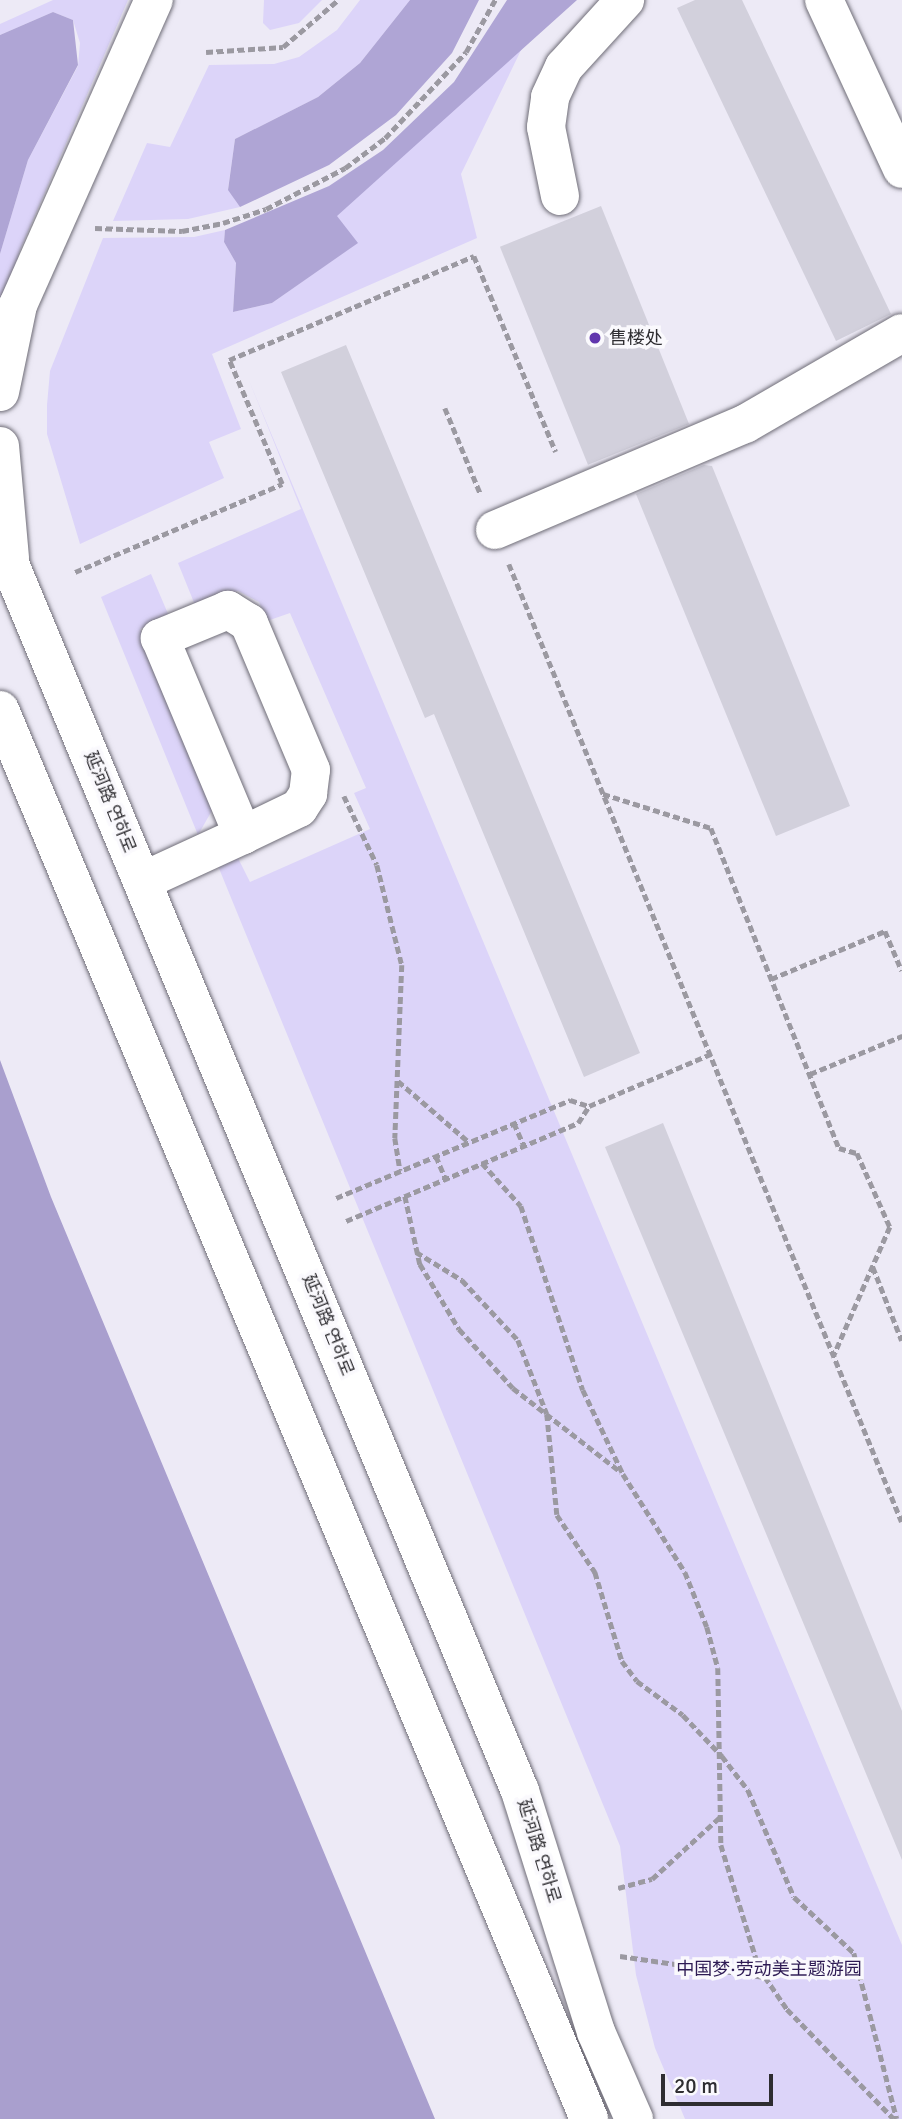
<!DOCTYPE html>
<meta charset="utf-8">
<style>
body{margin:0}
#map{position:relative;width:902px;height:2119px;overflow:hidden;background:#edeaf6;font-family:Signika,"Noto Sans SC","Noto Sans KR",sans-serif}
div>[style]{position:absolute}
[style*='--x']{left:calc(var(--x)*1px);top:calc(var(--y)*1px);width:calc(var(--w)*1px);rotate:calc(var(--a)*1deg)}
.green>*{inset:0;background:#dcd4f9}
.forest>*{inset:0;background:#afa5d5}
.water>*{inset:0;background:#a99fce}
.building>*{inset:0;background:#d2d0dc;transform-origin:0 0}
.path>*{height:4.5px;margin-top:-2.25px;transform-origin:0;background:repeating-linear-gradient(90deg,#9b99a1 0 7px,transparent 0 10.5px)}
.roads{filter:drop-shadow(0 0 2px #6f6d77) drop-shadow(0 0 2px #6f6d77)}
.minor>*{height:38px;margin:-19px;padding:0 19px;transform-origin:19px;border-radius:19px;background:#fff}
.major>*{height:38px;margin:-19px;padding:0 19px;transform-origin:19px;border-radius:19px;background:#fff}
.dots>*{width:19px;height:19px;translate:-50% -50%;box-sizing:border-box;border:4px solid #faf9fd;border-radius:50%}
span{translate:-50% -50%;white-space:nowrap;text-align:center;line-height:1.15;-webkit-text-stroke:7px #faf9fd;paint-order:stroke}
.poi-label{font-size:18px;color:#2e2d31}
.left{translate:0 -50%;text-align:left}
.street-label{font-size:18px;color:#2e2d31}
.park-label{font-size:18px;color:#2e1b54}
.scale{position:absolute;left:661px;top:2074px;width:112px;height:32px;box-sizing:border-box;border:4px solid #2e2d31;border-top:0;padding-left:9px;font-size:21px;line-height:24px;white-space:nowrap;color:#2e2d31;-webkit-text-stroke:5px #faf9fd;paint-order:stroke}
</style>
<div id="map">
<div class="green">
<i style="clip-path:polygon(53px 0,128px 0,20px 250px,0 316px,0 254px,28px 160px,78px 66px,80px 43px,73px 20px,53px 12px,0 35px,0 24px)"></i>
<i style="clip-path:polygon(264px 0,322px 0,299px 23px,270px 30px,263px 23px)"></i>
<i style="clip-path:polygon(360px 0,410px 0,360px 63px,318px 97px,235px 139px,228px 189px,240px 207px,188px 219px,113px 221px,147px 143px,170px 147px,209px 65px,274px 64px,299px 57px,337px 30px)"></i>
<i style="clip-path:polygon(525px 42px,461px 174px,477px 238px,212px 354px,241px 429px,209px 442px,224px 478px,80px 544px,47px 434px,47px 405px,50px 371px,103px 238px,194px 237px,225px 230px,224px 242px,236px 263px,233px 312px,272px 303px,357px 243px,336px 216px)"></i>
<i style="clip-path:polygon(248px 378px,902px 1945px,902px 2119px,685px 2119px,655px 2048px,636px 1975px,620px 1846px,218px 866px,238px 858px,250px 882px,370px 829px,354px 793px,366px 788px,290px 613px,267px 621px,259px 602px,238px 591px,195px 605px,178px 563px,301px 509px)"></i>
<i style="clip-path:polygon(151px 574px,169px 616px,140px 629px,214px 807px,198px 835px,101px 597px)"></i>
</div>
<div class="forest">
<i style="clip-path:polygon(410px 0,479px 0,452px 53px,396px 115px,329px 165px,240px 207px,228px 190px,235px 139px,318px 97px,360px 63px)"></i>
<i style="clip-path:polygon(507px 0,577px 0,337px 216px,358px 243px,272px 303px,233px 312px,236px 263px,224px 242px,225px 230px,329px 186px,383px 150px,454px 82px)"></i>
<i style="clip-path:polygon(53px 12px,73px 20px,78px 65px,28px 160px,0 254px,0 35px)"></i>
</div>
<div class="water">
<i style="clip-path:polygon(0 1060px,51px 1197px,435px 2119px,0 2119px)"></i>
</div>
<div class="building">
<i style="clip-path:polygon(695px 0,742px 0,891px 314px,836px 341px,677px 8px)"></i>
<i style="left:601px;top:206px;width:235px;height:109px;rotate:68deg"></i>
<i style="clip-path:polygon(346px 345px,640px 1053px,584px 1077px,434px 714px,425px 718px,281px 372px)"></i>
<i style="clip-path:polygon(704px 465px,712px 466px,850px 806px,776px 836px,636px 494px)"></i>
<i style="clip-path:polygon(663px 1123px,902px 1711px,902px 1860px,605px 1147px)"></i>
</div>
<div class="path">
<i style="--x:206;--y:52;--w:77;--a:-3.7"></i>
<i style="--x:283;--y:47;--w:72;--a:-40.5"></i>
<i style="--x:95;--y:228;--w:87;--a:2"></i>
<i style="--x:182;--y:231;--w:42;--a:-11"></i>
<i style="--x:223;--y:223;--w:45;--a:-18"></i>
<i style="--x:266;--y:209;--w:89;--a:-27.4"></i>
<i style="--x:345;--y:168;--w:50;--a:-36.9"></i>
<i style="--x:385;--y:138;--w:118;--a:-46.7"></i>
<i style="--x:466;--y:52;--w:60;--a:-60.9"></i>
<i style="--x:445;--y:408;--w:94;--a:67.5"></i>
<i style="--x:509;--y:564;--w:1035;--a:67.7"></i>
<i style="--x:75;--y:572;--w:225;--a:-23"></i>
<i style="--x:282;--y:484;--w:135;--a:-113.1"></i>
<i style="--x:229;--y:360;--w:266;--a:-23"></i>
<i style="--x:474;--y:256;--w:212;--a:67.3"></i>
<i style="--x:603;--y:794;--w:113;--a:17.5"></i>
<i style="--x:711;--y:828;--w:345;--a:68.2"></i>
<i style="--x:839;--y:1148;--w:19;--a:16"></i>
<i style="--x:857;--y:1153;--w:81;--a:66"></i>
<i style="--x:890;--y:1227;--w:140;--a:113.6"></i>
<i style="--x:344;--y:796;--w:76;--a:64.4"></i>
<i style="--x:377;--y:865;--w:103;--a:76"></i>
<i style="--x:402;--y:965;--w:173;--a:92.3"></i>
<i style="--x:395;--y:1138;--w:33;--a:81"></i>
<i style="--x:771;--y:979;--w:124;--a:-22.8"></i>
<i style="--x:885;--y:931;--w:43;--a:67"></i>
<i style="--x:810;--y:1074;--w:100;--a:-22.4"></i>
<i style="--x:398;--y:1081;--w:94;--a:40.7"></i>
<i style="--x:514;--y:1123;--w:24;--a:66"></i>
<i style="--x:436;--y:1156;--w:25;--a:67"></i>
<i style="--x:482;--y:1163;--w:58;--a:47.8"></i>
<i style="--x:521;--y:1206;--w:194;--a:71.4"></i>
<i style="--x:583;--y:1390;--w:93;--a:64.5"></i>
<i style="--x:623;--y:1474;--w:116;--a:57.7"></i>
<i style="--x:685;--y:1572;--w:59;--a:68.2"></i>
<i style="--x:707;--y:1627;--w:42;--a:75"></i>
<i style="--x:718;--y:1668;--w:177;--a:89"></i>
<i style="--x:721;--y:1845;--w:129;--a:72.8"></i>
<i style="--x:759;--y:1968;--w:50;--a:55.7"></i>
<i style="--x:787;--y:2009;--w:153;--a:45.8"></i>
<i style="--x:405;--y:1196;--w:70;--a:77.6"></i>
<i style="--x:420;--y:1264;--w:76;--a:59"></i>
<i style="--x:459;--y:1329;--w:80;--a:47.5"></i>
<i style="--x:513;--y:1388;--w:137;--a:37.9"></i>
<i style="--x:336;--y:1198;--w:254;--a:-22.7"></i>
<i style="--x:570;--y:1100;--w:20;--a:18"></i>
<i style="--x:346;--y:1221;--w:252;--a:-22.9"></i>
<i style="--x:578;--y:1123;--w:20;--a:-57"></i>
<i style="--x:589;--y:1106;--w:133;--a:-23.1"></i>
<i style="--x:416;--y:1252;--w:54;--a:31.3"></i>
<i style="--x:462;--y:1280;--w:82;--a:47"></i>
<i style="--x:518;--y:1340;--w:79;--a:68.6"></i>
<i style="--x:547;--y:1414;--w:101;--a:84.3"></i>
<i style="--x:557;--y:1515;--w:69;--a:56.3"></i>
<i style="--x:595;--y:1572;--w:93;--a:73.1"></i>
<i style="--x:622;--y:1661;--w:25;--a:53"></i>
<i style="--x:637;--y:1681;--w:57;--a:36.5"></i>
<i style="--x:683;--y:1715;--w:57;--a:46.4"></i>
<i style="--x:722;--y:1756;--w:43;--a:52.6"></i>
<i style="--x:748;--y:1790;--w:116;--a:66.7"></i>
<i style="--x:794;--y:1897;--w:82;--a:43"></i>
<i style="--x:854;--y:1953;--w:171;--a:75.5"></i>
<i style="--x:873;--y:1267;--w:79;--a:68.6"></i>
<i style="--x:618;--y:1888;--w:35;--a:-15"></i>
<i style="--x:652;--y:1879;--w:93;--a:-42.4"></i>
<i style="--x:620;--y:1956;--w:146;--a:8.3"></i>
</div>
<div class="roads">
<div class="minor">
<i style="--x:824;--y:0;--w:186;--a:65.2"></i>
<i style="--x:560;--y:196;--w:70;--a:-101.5"></i>
<i style="--x:546;--y:127;--w:30;--a:-82"></i>
<i style="--x:550;--y:97;--w:33;--a:-65"></i>
<i style="--x:564;--y:67;--w:91;--a:-47.7"></i>
<i style="--x:495;--y:530;--w:272;--a:-23"></i>
<i style="--x:745;--y:424;--w:181;--a:-30.1"></i>
<i style="--x:143;--y:881;--w:110;--a:-24.7"></i>
<i style="--x:243;--y:835;--w:62;--a:-25.7"></i>
<i style="--x:299;--y:808;--w:17;--a:-57"></i>
<i style="--x:308;--y:794;--w:24;--a:-83"></i>
<i style="--x:311;--y:770;--w:160;--a:-112.9"></i>
<i style="--x:249;--y:623;--w:25;--a:-148"></i>
<i style="--x:228;--y:610;--w:74;--a:157.6"></i>
<i style="--x:160;--y:638;--w:214;--a:67.2"></i>
</div>
<div class="major">
<i style="--x:0;--y:392;--w:89;--a:-78.3"></i>
<i style="--x:18;--y:305;--w:334;--a:-66"></i>
<i style="--x:0;--y:446;--w:113;--a:84.9"></i>
<i style="--x:0;--y:540;--w:1355;--a:67.43"></i>
<i style="--x:520;--y:1791;--w:253;--a:72.5"></i>
<i style="--x:596;--y:2032;--w:95;--a:66.4"></i>
<i style="--x:0;--y:710;--w:1527;--a:67.31"></i>
</div>
</div>
<div class="dots">
<i style="left:595px;top:338px;background:#6035ad"></i>
</div>
<div class="poi-label">
<span class="left" style="left:609px;top:338px">售楼处</span>
</div>
<div class="street-label">
<span style="left:110px;top:802px;rotate:68deg">延河路 연하로</span>
<span style="left:328px;top:1325px;rotate:68deg">延河路 연하로</span>
<span style="left:539px;top:1851px;rotate:73deg">延河路 연하로</span>
</div>
<div class="park-label">
<span style="left:769px;top:1969px">中国梦·劳动美主题游园</span>
</div>
<div class="scale">20 m</div>
</div>
